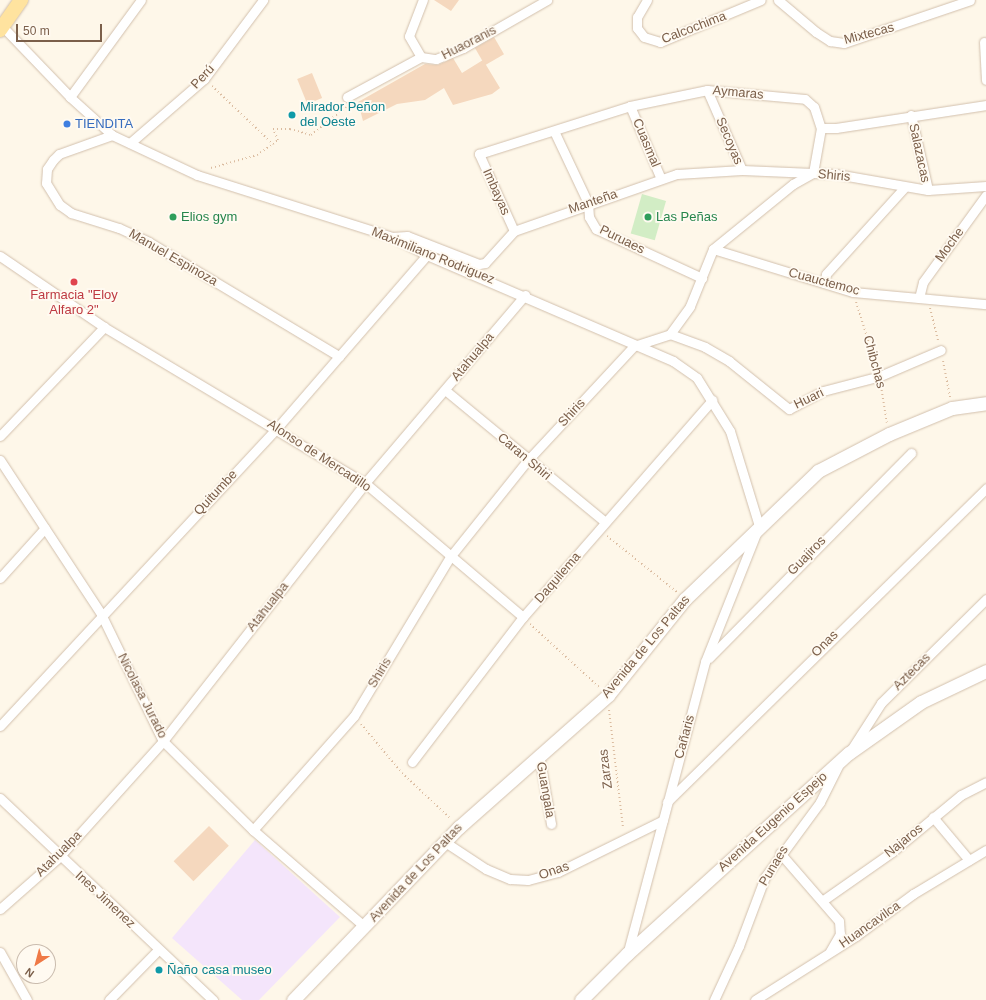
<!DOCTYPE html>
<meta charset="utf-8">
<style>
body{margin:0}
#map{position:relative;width:986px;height:1000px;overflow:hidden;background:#fef7e9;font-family:Arial,sans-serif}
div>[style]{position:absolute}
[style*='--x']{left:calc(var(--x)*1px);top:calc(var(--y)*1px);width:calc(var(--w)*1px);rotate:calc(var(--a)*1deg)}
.education>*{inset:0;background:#f4e5fb}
.green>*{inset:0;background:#d2edc5;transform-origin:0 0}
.building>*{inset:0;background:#f5d8be;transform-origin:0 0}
.path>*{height:2px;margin-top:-1px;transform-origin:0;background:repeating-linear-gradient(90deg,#dbbca0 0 1px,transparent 0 4px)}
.roads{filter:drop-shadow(0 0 1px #d2c0ad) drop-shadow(0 0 1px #d2c0ad)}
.street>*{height:9px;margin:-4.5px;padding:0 4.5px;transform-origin:4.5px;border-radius:4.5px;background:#fff}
.secondary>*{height:13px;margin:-6.5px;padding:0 6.5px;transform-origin:6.5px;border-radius:6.5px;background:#fff}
.primary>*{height:14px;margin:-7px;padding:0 7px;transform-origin:7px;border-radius:7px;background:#ffe39f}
.dots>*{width:11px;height:11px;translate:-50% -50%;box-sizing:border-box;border:2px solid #fffaf1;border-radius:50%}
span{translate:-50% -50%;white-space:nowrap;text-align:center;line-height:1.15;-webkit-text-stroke:3.5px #fffaf1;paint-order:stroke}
.street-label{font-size:13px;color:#7b5f4a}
.culture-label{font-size:13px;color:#0d838f}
.left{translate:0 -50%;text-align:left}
.shop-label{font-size:13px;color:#366cbe}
.leisure-label{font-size:13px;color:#27864d}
.health-label{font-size:13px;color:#be3a42}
.north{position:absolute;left:16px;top:944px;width:40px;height:40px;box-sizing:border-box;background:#fffaf1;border:1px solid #cabcae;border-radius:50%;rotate:216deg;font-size:11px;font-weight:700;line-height:16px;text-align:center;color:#7b5f4a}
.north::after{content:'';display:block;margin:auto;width:14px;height:18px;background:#ef7946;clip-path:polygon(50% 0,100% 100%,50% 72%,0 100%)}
.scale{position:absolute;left:16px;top:24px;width:86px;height:18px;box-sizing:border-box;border:2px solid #7b5f4a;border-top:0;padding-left:5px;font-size:12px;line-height:14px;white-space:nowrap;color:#7b5f4a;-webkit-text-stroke:3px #fffaf1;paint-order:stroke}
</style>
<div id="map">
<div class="education">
<i style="clip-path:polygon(255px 840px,340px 917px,259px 1000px,242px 1000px,172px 938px)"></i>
</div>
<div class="green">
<i style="left:642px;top:194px;width:25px;height:41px;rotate:16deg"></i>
</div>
<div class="building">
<i style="clip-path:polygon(434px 0,459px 0,451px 11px)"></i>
<i style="left:494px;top:37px;width:20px;height:22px;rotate:60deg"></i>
<i style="clip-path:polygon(453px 58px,462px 73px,483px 60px,500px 88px,492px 94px,453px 105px,444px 88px,425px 100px,397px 104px,363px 121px,358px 102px,425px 64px,438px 65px)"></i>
<i style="left:312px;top:73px;width:27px;height:16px;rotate:68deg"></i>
<i style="left:209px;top:826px;width:28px;height:50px;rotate:45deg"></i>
</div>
<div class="path">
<i style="--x:212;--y:86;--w:84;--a:43.6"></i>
<i style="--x:273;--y:144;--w:6;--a:-39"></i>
<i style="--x:278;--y:140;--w:12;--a:-114"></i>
<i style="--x:273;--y:129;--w:17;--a:0"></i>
<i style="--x:290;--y:129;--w:22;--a:16"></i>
<i style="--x:311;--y:135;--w:45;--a:-38.7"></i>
<i style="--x:211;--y:168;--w:48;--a:-15.8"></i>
<i style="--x:257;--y:155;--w:19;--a:-35"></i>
<i style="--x:856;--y:302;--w:67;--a:72.6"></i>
<i style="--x:930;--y:308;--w:34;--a:76"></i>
<i style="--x:943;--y:361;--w:37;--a:79"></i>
<i style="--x:881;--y:386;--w:37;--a:81"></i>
<i style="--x:607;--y:536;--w:90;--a:38.7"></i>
<i style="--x:530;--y:624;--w:93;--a:42.4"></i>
<i style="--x:609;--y:710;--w:119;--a:83.2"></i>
<i style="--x:361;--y:724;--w:64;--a:50.1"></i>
<i style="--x:402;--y:773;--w:67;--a:43.2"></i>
</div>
<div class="roads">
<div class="street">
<i style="--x:647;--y:0;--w:20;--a:120"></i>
<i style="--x:637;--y:17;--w:11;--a:90"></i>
<i style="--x:637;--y:28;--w:11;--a:52"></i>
<i style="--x:644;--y:37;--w:17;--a:17"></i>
<i style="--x:660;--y:42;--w:109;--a:-22.6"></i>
<i style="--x:778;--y:0;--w:50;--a:40.1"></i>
<i style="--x:816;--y:32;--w:17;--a:33"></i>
<i style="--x:830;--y:41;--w:14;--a:8"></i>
<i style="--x:844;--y:43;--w:133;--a:-18.8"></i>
<i style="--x:2;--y:26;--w:98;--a:46.2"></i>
<i style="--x:70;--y:97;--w:57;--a:42.1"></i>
<i style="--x:112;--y:135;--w:94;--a:25.2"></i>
<i style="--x:197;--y:175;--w:205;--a:17.6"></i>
<i style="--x:392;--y:237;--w:39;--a:27"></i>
<i style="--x:427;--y:255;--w:268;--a:23.3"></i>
<i style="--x:673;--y:361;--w:29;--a:35"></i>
<i style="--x:697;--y:378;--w:62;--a:58.1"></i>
<i style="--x:730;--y:431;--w:99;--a:73"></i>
<i style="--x:759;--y:526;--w:146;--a:111.7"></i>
<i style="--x:705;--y:662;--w:300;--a:104.9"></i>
<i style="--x:984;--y:42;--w:38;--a:87"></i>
<i style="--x:421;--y:57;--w:24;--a:-120"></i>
<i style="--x:409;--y:36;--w:39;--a:-69"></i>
<i style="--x:707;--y:90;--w:87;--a:66.4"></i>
<i style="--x:70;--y:97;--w:120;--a:-53.8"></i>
<i style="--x:347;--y:97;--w:84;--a:-28.4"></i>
<i style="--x:421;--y:57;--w:15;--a:8"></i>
<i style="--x:436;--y:59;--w:29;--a:-22"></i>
<i style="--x:463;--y:48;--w:97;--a:-29.7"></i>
<i style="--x:630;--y:106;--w:79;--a:67"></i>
<i style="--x:911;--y:115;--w:77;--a:77.2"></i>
<i style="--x:554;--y:131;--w:80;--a:64.7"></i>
<i style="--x:588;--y:203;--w:14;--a:86"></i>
<i style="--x:589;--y:217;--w:14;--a:60"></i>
<i style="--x:596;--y:229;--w:117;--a:24.8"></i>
<i style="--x:112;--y:135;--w:56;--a:160.3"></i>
<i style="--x:59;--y:154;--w:8;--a:135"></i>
<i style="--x:53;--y:160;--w:11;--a:124"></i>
<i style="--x:47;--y:169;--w:14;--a:94"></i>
<i style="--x:46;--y:183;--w:26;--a:58"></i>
<i style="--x:60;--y:205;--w:14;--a:36"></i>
<i style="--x:71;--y:213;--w:50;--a:17.4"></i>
<i style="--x:119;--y:228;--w:33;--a:25"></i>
<i style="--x:149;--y:242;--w:222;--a:31"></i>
<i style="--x:130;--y:143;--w:98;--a:-40.9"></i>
<i style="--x:204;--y:79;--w:99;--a:-53.2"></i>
<i style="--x:813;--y:173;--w:46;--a:-79.9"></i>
<i style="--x:514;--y:231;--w:85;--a:-114.4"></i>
<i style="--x:479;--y:154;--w:158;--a:-17.6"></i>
<i style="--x:630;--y:106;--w:79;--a:-11.7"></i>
<i style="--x:707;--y:90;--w:98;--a:5.2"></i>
<i style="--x:805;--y:99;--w:12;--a:42"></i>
<i style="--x:814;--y:107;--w:22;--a:72"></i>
<i style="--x:821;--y:128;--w:15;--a:0"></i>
<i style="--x:836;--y:128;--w:152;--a:-8.7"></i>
<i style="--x:392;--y:237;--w:15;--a:-4"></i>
<i style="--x:407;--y:236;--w:77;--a:21.3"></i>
<i style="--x:479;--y:264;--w:6;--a:-9"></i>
<i style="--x:485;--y:263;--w:43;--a:-47.8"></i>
<i style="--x:514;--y:231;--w:173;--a:-19.3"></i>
<i style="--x:677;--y:174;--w:65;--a:-3.5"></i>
<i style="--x:742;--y:170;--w:94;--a:2.4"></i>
<i style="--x:836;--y:174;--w:93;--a:9.9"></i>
<i style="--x:928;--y:190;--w:58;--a:-3.9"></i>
<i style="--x:713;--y:249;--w:146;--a:17.1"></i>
<i style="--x:853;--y:292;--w:134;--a:5.2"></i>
<i style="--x:0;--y:256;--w:126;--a:34.3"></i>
<i style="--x:104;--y:327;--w:304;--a:30.9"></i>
<i style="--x:365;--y:483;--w:207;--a:40.3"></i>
<i style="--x:824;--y:283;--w:9;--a:-77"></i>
<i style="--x:826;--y:274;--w:116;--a:-47.8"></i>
<i style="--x:919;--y:298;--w:16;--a:-76"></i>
<i style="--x:923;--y:282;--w:107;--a:-54.1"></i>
<i style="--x:670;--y:334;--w:37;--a:20"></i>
<i style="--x:705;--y:347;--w:28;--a:30"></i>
<i style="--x:729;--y:361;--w:77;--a:38.7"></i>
<i style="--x:789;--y:409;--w:38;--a:-28"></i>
<i style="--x:823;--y:391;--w:59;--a:-14.7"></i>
<i style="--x:880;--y:376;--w:66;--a:-23.1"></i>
<i style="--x:445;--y:390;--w:207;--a:39.5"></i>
<i style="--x:0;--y:436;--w:151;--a:-46.3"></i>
<i style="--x:0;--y:460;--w:184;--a:56.7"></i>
<i style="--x:101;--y:614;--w:141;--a:64"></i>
<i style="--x:163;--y:741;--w:127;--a:44.7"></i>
<i style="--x:253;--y:830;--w:148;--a:40.9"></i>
<i style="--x:0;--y:578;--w:67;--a:-48"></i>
<i style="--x:709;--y:658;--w:288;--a:-45.4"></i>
<i style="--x:0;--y:726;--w:407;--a:-47.1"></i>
<i style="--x:277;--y:428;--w:229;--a:-49.1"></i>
<i style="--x:851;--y:750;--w:56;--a:-57.4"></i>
<i style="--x:881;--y:703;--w:148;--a:-44.7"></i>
<i style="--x:539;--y:755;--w:70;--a:80.1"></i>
<i style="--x:412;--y:762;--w:183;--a:-52.6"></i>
<i style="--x:523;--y:617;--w:288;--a:-48.9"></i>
<i style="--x:0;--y:798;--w:294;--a:43.5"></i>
<i style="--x:667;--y:802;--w:448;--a:-44.5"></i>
<i style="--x:933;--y:817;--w:56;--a:50.1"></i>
<i style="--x:253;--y:830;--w:152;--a:-48.5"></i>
<i style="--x:354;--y:716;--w:186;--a:-58.9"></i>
<i style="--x:450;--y:557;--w:123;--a:-51.3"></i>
<i style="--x:527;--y:461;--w:157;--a:-47.1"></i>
<i style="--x:634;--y:346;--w:38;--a:-18"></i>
<i style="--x:670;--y:334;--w:34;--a:-54"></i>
<i style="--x:690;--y:306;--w:61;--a:-68"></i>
<i style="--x:713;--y:249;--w:103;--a:-39.1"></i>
<i style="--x:793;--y:184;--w:23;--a:-29"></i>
<i style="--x:445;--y:842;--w:49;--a:33.4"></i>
<i style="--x:486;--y:869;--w:26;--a:23"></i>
<i style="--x:510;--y:879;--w:18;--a:3"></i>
<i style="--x:528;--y:880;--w:31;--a:-15"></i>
<i style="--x:558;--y:872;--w:117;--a:-26.3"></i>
<i style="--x:780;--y:853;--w:90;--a:49.1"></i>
<i style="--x:839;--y:921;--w:13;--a:86"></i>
<i style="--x:840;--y:934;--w:20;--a:120"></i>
<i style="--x:822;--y:901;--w:85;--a:-35"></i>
<i style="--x:892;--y:852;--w:89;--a:-39.6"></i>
<i style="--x:961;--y:795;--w:28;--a:-27"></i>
<i style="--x:0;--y:909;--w:79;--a:-41.4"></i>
<i style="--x:59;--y:857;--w:156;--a:-48.1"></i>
<i style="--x:163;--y:741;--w:328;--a:-51.9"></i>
<i style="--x:365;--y:483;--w:247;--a:-49.6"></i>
<i style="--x:0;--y:952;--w:55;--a:60.6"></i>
<i style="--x:109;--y:1000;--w:70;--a:-45.6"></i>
<i style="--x:714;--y:1000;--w:60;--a:-65.2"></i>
<i style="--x:739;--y:946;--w:74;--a:-69.4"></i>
<i style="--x:765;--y:877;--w:93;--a:-53.7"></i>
<i style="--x:820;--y:802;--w:40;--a:-63.4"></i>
<i style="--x:755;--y:1000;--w:120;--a:-32.4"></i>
<i style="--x:856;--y:936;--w:71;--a:-36.4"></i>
<i style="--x:913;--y:894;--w:85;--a:-31.1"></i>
</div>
<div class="secondary">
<i style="--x:293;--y:1000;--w:240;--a:-46.2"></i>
<i style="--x:459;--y:827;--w:199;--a:-41.5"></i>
<i style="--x:608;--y:695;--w:123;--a:-51.3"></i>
<i style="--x:685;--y:599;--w:185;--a:-43.9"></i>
<i style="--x:818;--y:471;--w:80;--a:-27.5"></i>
<i style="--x:889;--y:434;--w:68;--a:-22.4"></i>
<i style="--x:952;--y:408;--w:34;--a:-8"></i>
<i style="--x:581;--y:1000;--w:65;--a:-45"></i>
<i style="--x:627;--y:954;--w:299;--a:-42.2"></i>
<i style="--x:849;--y:753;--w:88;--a:-35.3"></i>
<i style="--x:921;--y:702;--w:72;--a:-25.5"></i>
</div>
<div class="primary">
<i style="--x:0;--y:30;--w:37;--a:-55"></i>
</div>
</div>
<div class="dots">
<i style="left:292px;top:115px;background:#0f9aa8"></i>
<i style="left:67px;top:124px;background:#3f7fe0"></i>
<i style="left:173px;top:217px;background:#2e9e5b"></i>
<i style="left:648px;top:217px;background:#2e9e5b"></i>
<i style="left:74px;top:282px;background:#e0444e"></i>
<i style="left:159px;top:970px;background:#0f9aa8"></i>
</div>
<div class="street-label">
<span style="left:694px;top:28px;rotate:-21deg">Calcochima</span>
<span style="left:869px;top:34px;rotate:-15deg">Mixtecas</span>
<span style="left:469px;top:43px;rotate:-27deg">Huaoranis</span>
<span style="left:203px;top:77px;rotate:-47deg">Perú</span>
<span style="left:738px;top:93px;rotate:5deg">Aymaras</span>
<span style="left:729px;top:141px;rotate:67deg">Secoyas</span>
<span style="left:646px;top:143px;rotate:67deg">Cuasmal</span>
<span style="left:919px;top:153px;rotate:78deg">Salazacas</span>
<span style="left:834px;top:176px;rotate:5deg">Shiris</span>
<span style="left:496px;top:192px;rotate:66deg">Imbayas</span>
<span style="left:593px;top:202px;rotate:-19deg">Manteña</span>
<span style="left:622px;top:240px;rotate:26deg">Puruaes</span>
<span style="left:950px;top:245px;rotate:-54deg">Moche</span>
<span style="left:433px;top:256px;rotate:22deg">Maximiliano Rodriguez</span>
<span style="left:173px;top:258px;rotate:30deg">Manuel Espinoza</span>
<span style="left:824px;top:282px;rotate:15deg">Cuauctemoc</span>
<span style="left:473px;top:357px;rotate:-50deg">Atahualpa</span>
<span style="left:874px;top:362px;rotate:75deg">Chibchas</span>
<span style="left:809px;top:399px;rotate:-26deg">Huari</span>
<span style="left:572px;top:413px;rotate:-47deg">Shiris</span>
<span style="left:319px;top:456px;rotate:33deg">Alonso de Mercadillo</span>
<span style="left:524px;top:457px;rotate:40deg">Caran Shiri</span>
<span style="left:216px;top:493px;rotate:-47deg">Quitumbe</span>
<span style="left:807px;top:556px;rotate:-46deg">Guajiros</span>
<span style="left:558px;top:578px;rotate:-49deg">Daquilema</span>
<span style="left:268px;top:607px;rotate:-52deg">Atahualpa</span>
<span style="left:825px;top:644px;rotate:-45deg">Onas</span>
<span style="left:646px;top:647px;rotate:-50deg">Avenida de Los Paltas</span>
<span style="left:912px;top:672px;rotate:-45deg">Aztecas</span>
<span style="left:380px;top:673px;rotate:-59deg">Shiris</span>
<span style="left:142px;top:696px;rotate:63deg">Nicolasa Jurado</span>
<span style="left:685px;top:737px;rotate:-75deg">Cañaris</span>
<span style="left:606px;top:769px;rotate:-97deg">Zarzas</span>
<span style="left:545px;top:790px;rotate:80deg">Guangala</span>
<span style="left:773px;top:822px;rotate:-42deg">Avenida Eugenio Espejo</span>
<span style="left:904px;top:841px;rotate:-39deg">Najaros</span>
<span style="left:59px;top:854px;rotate:-45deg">Atahualpa</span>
<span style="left:774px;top:866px;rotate:-59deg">Punaes</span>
<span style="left:554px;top:871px;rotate:-19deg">Onas</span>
<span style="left:416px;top:873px;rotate:-47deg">Avenida de Los Paltas</span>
<span style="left:105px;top:900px;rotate:43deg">Ines Jimenez</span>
<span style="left:870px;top:925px;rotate:-35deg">Huancavilca</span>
</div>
<div class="culture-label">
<span class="left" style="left:300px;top:115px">Mirador Peñon<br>del Oeste</span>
<span class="left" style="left:167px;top:970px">Ñaño casa museo</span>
</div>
<div class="shop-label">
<span class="left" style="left:75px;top:124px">TIENDITA</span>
</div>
<div class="leisure-label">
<span class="left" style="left:181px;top:217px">Elios gym</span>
<span class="left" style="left:656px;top:217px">Las Peñas</span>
</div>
<div class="health-label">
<span style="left:74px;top:303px">Farmacia "Eloy<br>Alfaro 2"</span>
</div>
<div class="north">N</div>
<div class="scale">50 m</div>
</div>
